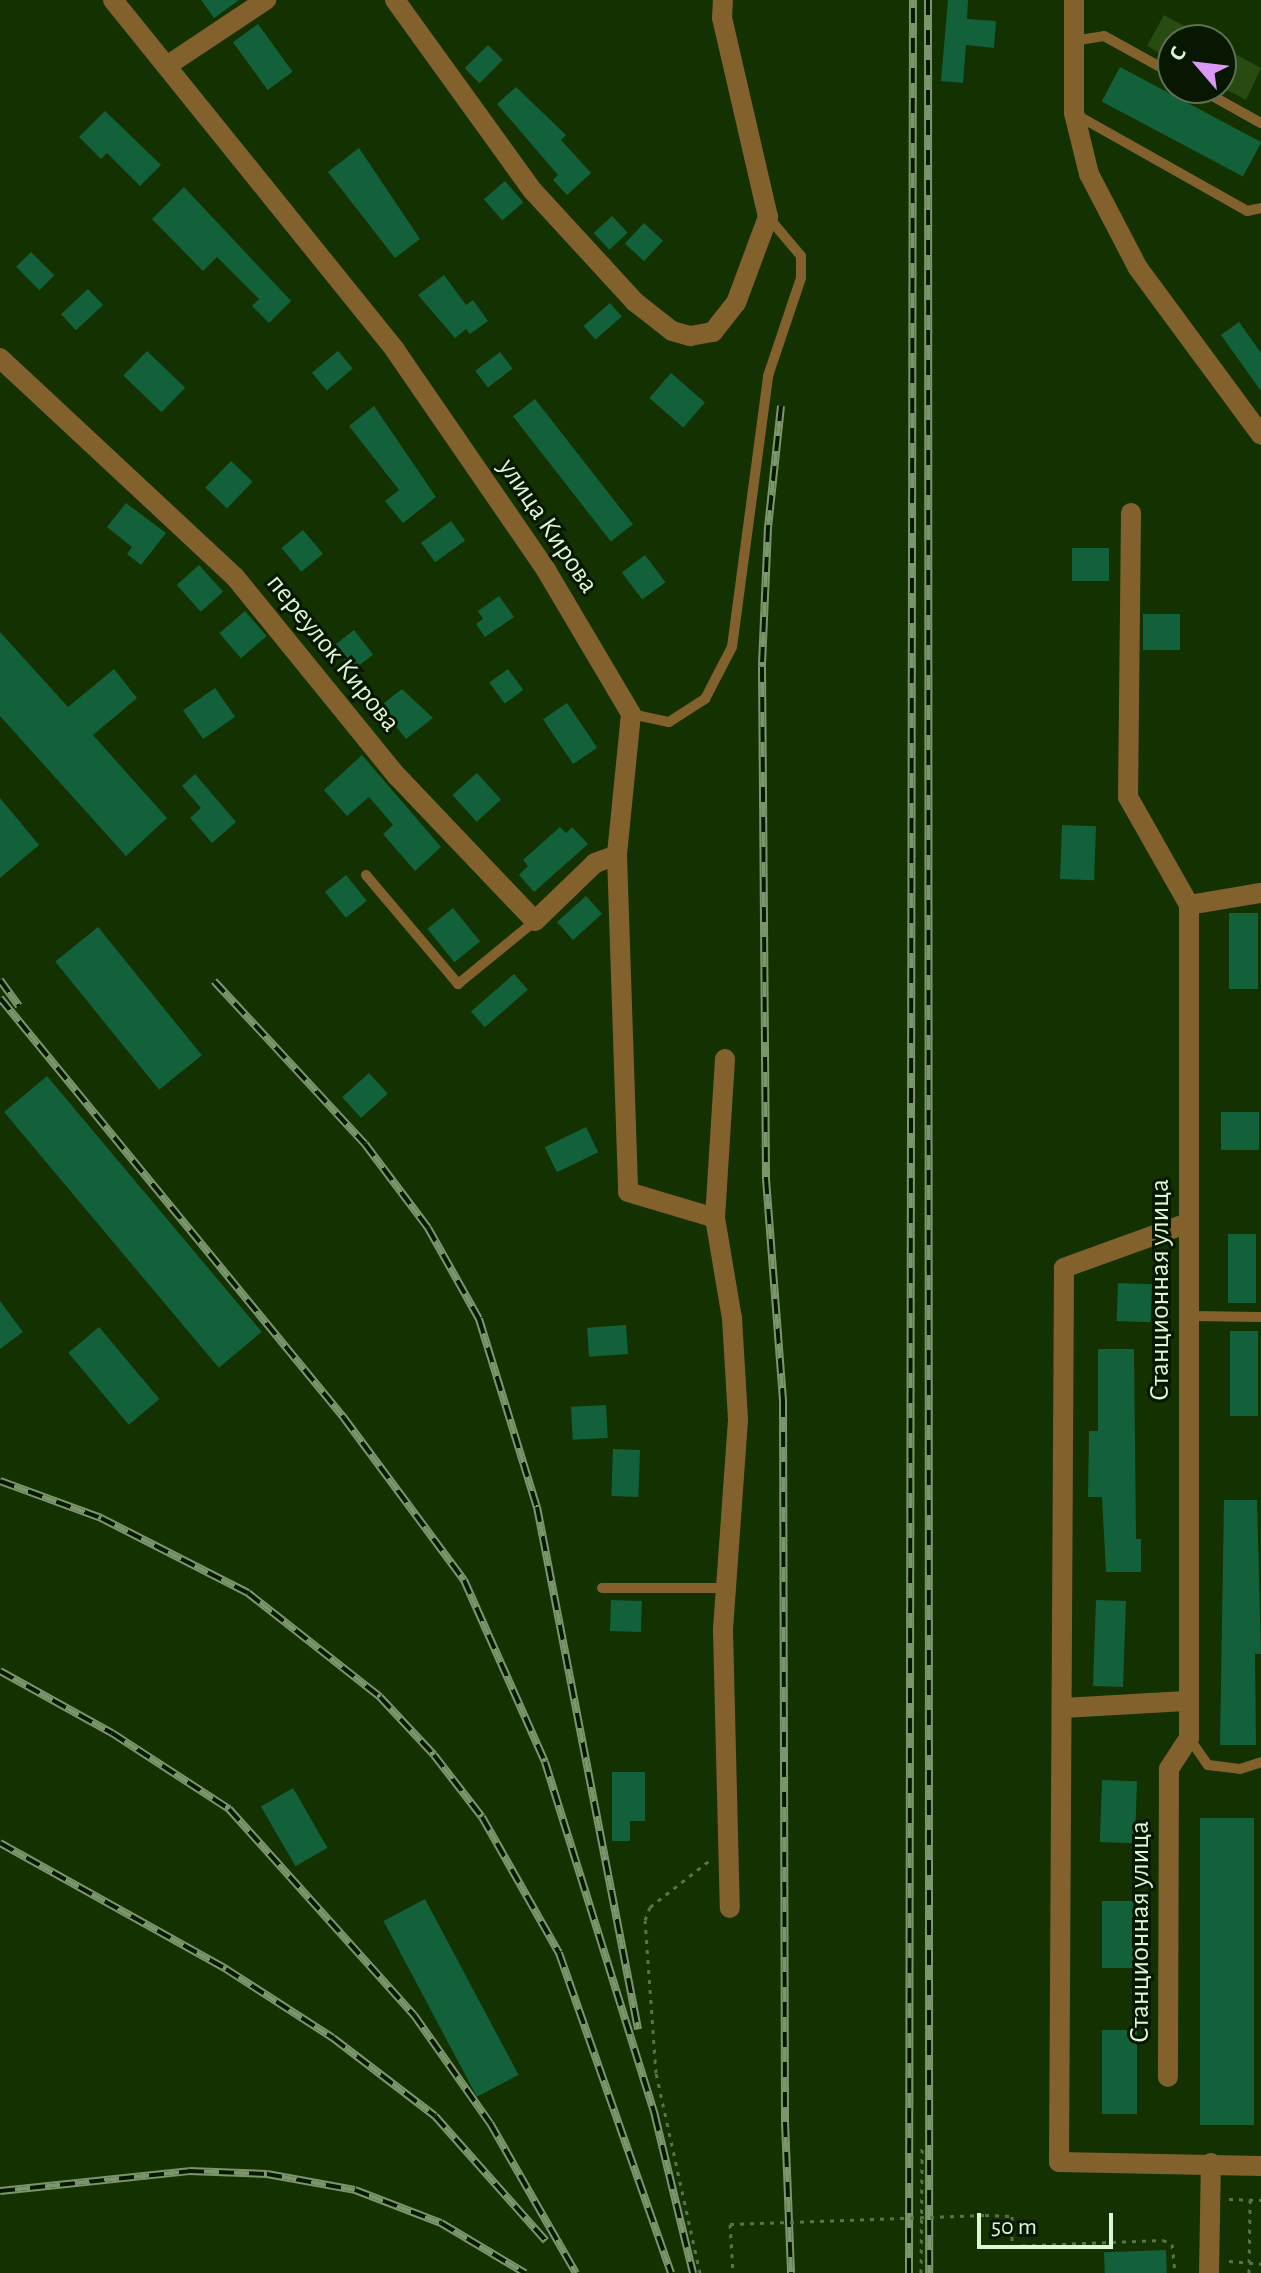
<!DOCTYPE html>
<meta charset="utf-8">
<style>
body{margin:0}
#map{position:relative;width:1261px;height:2273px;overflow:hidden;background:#143201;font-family:"Alegreya Sans",sans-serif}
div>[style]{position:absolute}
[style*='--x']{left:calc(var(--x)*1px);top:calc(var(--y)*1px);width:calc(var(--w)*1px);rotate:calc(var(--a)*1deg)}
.green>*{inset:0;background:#284b12}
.building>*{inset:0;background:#12613a;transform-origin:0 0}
.path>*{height:3px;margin-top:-1.5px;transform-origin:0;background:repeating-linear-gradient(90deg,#577347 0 4px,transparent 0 10px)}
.lane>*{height:10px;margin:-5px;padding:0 5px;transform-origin:5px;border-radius:5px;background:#83612d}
.street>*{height:20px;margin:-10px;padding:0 10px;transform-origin:10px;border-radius:10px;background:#83612d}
.rail>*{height:8px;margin-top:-4px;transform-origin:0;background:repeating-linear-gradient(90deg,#071701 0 15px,#7b966c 0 30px);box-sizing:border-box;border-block:2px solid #7b966c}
.path-bridge>*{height:3px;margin-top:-1.5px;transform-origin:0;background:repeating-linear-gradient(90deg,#577347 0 4px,transparent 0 10px)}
span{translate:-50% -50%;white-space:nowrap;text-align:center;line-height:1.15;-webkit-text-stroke:6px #071701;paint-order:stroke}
.street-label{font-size:28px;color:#def6d3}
.north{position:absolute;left:1157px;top:24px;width:80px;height:80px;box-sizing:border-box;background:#071701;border:2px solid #5d7055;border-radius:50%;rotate:298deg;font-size:22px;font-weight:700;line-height:32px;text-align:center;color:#def6d3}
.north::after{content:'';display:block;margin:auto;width:28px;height:36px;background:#db99f5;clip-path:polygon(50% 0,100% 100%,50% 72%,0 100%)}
.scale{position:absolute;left:977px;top:2213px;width:136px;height:36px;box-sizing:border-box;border:4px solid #def6d3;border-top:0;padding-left:10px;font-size:24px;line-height:28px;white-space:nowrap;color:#def6d3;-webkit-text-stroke:6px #071701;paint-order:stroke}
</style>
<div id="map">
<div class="green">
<i style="clip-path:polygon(1164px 15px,1210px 40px,1173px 40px,1173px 60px,1147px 46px)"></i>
<i style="clip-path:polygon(1221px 46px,1261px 68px,1246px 100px,1221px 87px)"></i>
</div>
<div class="building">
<i style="clip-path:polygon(201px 0,239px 0,214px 18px)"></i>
<i style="clip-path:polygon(948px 0,968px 0,967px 19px,996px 21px,994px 48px,966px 45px,963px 83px,941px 81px)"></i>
<i style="left:258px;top:24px;width:59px;height:31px;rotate:54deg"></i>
<i style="left:488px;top:45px;width:21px;height:33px;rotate:45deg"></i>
<i style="left:1120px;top:67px;width:160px;height:39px;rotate:28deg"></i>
<i style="clip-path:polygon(516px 87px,566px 135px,561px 140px,591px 173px,567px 195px,553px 180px,558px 175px,497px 104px)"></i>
<i style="clip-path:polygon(105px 111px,161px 165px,140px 186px,107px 153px,101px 159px,79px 137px)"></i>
<i style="clip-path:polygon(359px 148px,420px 239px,395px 258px,328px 172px)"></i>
<i style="left:505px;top:181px;width:28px;height:28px;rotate:49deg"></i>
<i style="clip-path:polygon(184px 187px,291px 301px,269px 323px,252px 306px,259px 299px,217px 257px,203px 271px,152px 219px)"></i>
<i style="left:612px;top:216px;width:23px;height:25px;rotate:47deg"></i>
<i style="left:644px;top:223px;width:26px;height:28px;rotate:43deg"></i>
<i style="left:31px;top:252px;width:33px;height:21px;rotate:45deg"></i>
<i style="clip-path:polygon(444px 275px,466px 305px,473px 300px,488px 321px,470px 334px,466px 329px,455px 338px,418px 295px)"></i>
<i style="left:88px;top:289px;width:22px;height:37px;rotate:47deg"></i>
<i style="left:610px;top:303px;width:18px;height:35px;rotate:49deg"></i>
<i style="clip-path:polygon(1239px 322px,1261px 353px,1261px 391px,1221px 335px)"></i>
<i style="left:147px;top:351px;width:53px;height:34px;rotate:44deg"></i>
<i style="left:338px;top:351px;width:23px;height:34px;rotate:50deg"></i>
<i style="left:500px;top:352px;width:21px;height:31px;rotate:53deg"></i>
<i style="left:671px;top:373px;width:45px;height:33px;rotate:41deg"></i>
<i style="left:535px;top:399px;width:159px;height:28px;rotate:52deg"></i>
<i style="clip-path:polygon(374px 406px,436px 497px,403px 523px,385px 501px,399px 490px,349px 426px)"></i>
<i style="left:231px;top:461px;width:30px;height:37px;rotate:44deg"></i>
<i style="clip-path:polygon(126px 503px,166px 533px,141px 565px,127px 554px,132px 547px,107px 527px)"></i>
<i style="left:451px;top:521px;width:24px;height:37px;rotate:54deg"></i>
<i style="left:303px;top:530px;width:31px;height:28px;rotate:50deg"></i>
<i style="left:1072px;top:548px;width:37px;height:33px"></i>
<i style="left:645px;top:555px;width:34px;height:29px;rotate:53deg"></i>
<i style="left:199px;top:565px;width:36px;height:30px;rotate:48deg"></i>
<i style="clip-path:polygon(499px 596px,514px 617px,485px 637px,476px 624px,483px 619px,478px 611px)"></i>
<i style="left:245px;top:611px;width:33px;height:34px;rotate:49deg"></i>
<i style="left:1143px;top:614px;width:37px;height:36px"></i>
<i style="left:354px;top:630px;width:31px;height:26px;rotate:52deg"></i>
<i style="clip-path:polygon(0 632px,68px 707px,114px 669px,137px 698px,93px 735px,167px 818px,126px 856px,0 716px)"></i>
<i style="left:508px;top:669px;width:26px;height:23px;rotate:54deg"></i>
<i style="left:215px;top:688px;width:35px;height:39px;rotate:55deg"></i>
<i style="clip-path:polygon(402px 689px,433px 718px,406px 739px,380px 706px)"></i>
<i style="left:567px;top:703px;width:54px;height:29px;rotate:56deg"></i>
<i style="clip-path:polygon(362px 755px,441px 847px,415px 871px,383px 834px,393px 825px,369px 797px,347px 816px,324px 790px)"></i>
<i style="left:477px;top:773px;width:36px;height:33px;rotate:48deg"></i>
<i style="clip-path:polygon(195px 774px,236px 822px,212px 843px,190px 818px,201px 808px,182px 786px)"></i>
<i style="clip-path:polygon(0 798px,39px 845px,0 878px)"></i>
<i style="left:1062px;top:825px;width:34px;height:54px;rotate:2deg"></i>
<i style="clip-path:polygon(560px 827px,566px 833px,572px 827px,588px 844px,534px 892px,519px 875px,528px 866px,523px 860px)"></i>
<i style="left:346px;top:875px;width:33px;height:27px;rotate:51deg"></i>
<i style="left:586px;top:896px;width:24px;height:39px;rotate:48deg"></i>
<i style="left:453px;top:908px;width:43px;height:33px;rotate:51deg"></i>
<i style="left:1229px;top:913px;width:29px;height:76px"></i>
<i style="left:98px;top:927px;width:165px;height:55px;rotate:51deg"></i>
<i style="left:514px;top:974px;width:21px;height:57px;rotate:49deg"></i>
<i style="left:369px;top:1073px;width:28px;height:36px;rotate:48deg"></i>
<i style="left:47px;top:1076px;width:334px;height:56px;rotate:50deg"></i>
<i style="left:1221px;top:1112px;width:38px;height:38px"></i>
<i style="left:586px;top:1127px;width:28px;height:46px;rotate:64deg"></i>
<i style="left:1228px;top:1234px;width:28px;height:69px"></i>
<i style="left:1118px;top:1283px;width:34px;height:38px;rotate:2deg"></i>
<i style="clip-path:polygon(0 1301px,23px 1332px,0 1349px)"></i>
<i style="left:626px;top:1325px;width:29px;height:39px;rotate:86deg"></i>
<i style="left:99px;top:1327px;width:94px;height:40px;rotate:50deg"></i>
<i style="left:1230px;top:1331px;width:28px;height:85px"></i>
<i style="clip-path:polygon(1098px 1349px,1134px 1349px,1136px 1539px,1141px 1539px,1141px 1572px,1106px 1572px,1102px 1497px,1088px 1497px,1089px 1431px,1098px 1431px)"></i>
<i style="left:606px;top:1405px;width:33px;height:35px;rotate:87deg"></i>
<i style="left:613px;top:1449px;width:27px;height:47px;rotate:2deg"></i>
<i style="clip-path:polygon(1224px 1500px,1257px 1500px,1261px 1654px,1255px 1654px,1256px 1745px,1220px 1745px)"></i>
<i style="left:611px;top:1600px;width:31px;height:31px;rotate:2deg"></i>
<i style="left:1096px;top:1600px;width:30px;height:86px;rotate:2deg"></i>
<i style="clip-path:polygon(612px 1772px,645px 1772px,645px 1821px,630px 1821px,630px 1841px,612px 1841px)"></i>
<i style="left:1102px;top:1780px;width:35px;height:62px;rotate:2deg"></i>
<i style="left:293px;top:1788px;width:69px;height:37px;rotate:60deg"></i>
<i style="left:1200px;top:1818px;width:54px;height:307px"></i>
<i style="left:425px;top:1899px;width:199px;height:47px;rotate:62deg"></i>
<i style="left:1102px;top:1901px;width:31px;height:67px"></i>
<i style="left:1102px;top:2030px;width:35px;height:84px"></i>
<i style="left:1166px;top:2250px;width:23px;height:62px;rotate:88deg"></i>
</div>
<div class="path">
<i style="--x:1229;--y:2199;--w:32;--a:2"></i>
<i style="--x:985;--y:2215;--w:27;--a:2"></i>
<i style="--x:1012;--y:2216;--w:30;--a:90"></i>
<i style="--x:1012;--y:2246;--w:151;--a:-2.3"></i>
<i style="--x:1163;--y:2240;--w:10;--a:24"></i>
<i style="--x:1172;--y:2244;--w:29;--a:84"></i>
<i style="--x:730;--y:2224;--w:49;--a:86.5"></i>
<i style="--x:1229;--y:2261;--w:32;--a:5"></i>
<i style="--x:700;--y:2273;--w:205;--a:-102.4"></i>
<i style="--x:656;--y:2073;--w:153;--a:-94.1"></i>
<i style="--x:645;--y:1920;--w:14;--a:-69"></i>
<i style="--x:650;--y:1907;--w:76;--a:-38.1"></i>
<i style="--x:921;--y:2273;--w:127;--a:-89.5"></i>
<i style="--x:1249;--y:2273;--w:73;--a:-89.2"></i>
</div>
<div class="lane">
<i style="--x:1073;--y:41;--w:31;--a:-9"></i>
<i style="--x:1104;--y:36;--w:79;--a:28.8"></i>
<i style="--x:1198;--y:88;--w:72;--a:29.1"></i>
<i style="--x:1075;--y:114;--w:197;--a:29.4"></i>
<i style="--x:1247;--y:211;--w:14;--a:-12"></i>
<i style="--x:631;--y:714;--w:39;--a:12"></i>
<i style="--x:669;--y:722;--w:43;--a:-32.6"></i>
<i style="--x:705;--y:699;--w:59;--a:-62.6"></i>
<i style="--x:732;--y:647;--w:273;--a:-82.4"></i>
<i style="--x:768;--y:376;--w:103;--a:-71.4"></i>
<i style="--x:801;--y:278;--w:22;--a:-90"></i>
<i style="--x:801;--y:256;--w:51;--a:-130.2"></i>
<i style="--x:366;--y:875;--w:143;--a:49.8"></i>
<i style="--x:458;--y:984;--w:99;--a:-39.3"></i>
<i style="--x:1191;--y:1316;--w:70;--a:0.8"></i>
<i style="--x:602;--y:1588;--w:124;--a:0"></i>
<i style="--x:1189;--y:1738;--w:33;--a:55"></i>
<i style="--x:1208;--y:1765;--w:32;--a:7"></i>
<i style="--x:1240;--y:1769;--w:22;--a:-18"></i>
</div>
<div class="street">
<i style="--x:113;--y:0;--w:449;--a:51.1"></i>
<i style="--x:395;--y:350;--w:267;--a:55.5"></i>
<i style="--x:546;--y:570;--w:167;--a:59.4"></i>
<i style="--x:631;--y:714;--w:142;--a:95.7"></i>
<i style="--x:617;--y:855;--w:337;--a:88.1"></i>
<i style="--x:628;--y:1192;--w:91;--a:16.6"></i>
<i style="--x:395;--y:0;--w:236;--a:54.2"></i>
<i style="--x:533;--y:191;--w:151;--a:47.4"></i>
<i style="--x:635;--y:302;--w:47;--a:38.1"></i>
<i style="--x:672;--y:331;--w:19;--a:16"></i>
<i style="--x:690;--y:336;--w:23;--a:-10"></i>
<i style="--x:713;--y:332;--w:37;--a:-52"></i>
<i style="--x:736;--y:303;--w:92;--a:-69.6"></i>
<i style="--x:768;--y:217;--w:204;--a:-103"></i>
<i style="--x:722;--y:18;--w:18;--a:-87"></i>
<i style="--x:1074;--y:0;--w:113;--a:90"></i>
<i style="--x:1074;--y:113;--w:63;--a:76.2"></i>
<i style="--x:1089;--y:174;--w:106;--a:62.5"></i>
<i style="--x:1138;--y:268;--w:207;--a:53.6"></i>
<i style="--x:168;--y:65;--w:118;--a:-33.6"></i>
<i style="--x:0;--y:358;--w:321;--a:43"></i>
<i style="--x:235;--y:577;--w:257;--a:50.9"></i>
<i style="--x:397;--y:776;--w:200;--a:46.4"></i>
<i style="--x:535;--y:921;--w:83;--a:-44"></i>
<i style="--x:595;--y:863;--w:23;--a:-20"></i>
<i style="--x:1131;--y:513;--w:284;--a:90.6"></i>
<i style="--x:1128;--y:797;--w:124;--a:60.5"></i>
<i style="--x:1189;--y:905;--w:833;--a:90"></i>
<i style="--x:1189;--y:1738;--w:37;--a:123"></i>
<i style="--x:1169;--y:1769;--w:308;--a:90.2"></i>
<i style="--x:1189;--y:905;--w:73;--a:-9.5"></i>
<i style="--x:725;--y:1059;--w:159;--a:93.6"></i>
<i style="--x:715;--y:1218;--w:101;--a:80.4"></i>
<i style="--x:732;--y:1318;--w:102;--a:86.6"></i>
<i style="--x:738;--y:1420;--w:211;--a:94.1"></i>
<i style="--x:723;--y:1630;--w:278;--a:88.6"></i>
<i style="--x:1188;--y:1223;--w:132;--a:160.1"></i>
<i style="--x:1064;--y:1268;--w:894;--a:90.32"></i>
<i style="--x:1059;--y:2162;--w:202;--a:1.1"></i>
<i style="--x:1063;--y:1708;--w:123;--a:-3.3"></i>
<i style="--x:1209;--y:2273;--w:110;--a:-89"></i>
</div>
<div class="rail">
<i style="--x:928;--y:0;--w:2273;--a:89.97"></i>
<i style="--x:781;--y:406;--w:122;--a:96.1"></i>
<i style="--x:768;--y:527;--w:140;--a:92.5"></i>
<i style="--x:762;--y:667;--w:512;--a:89.55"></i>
<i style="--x:766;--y:1179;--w:224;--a:85.6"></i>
<i style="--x:783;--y:1402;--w:720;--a:89.84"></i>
<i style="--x:785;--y:2122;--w:151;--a:87.7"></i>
<i style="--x:0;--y:980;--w:32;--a:54"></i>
<i style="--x:214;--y:981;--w:222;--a:47.2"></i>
<i style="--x:365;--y:1144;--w:105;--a:53.1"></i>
<i style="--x:428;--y:1228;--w:104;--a:60.7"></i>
<i style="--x:479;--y:1319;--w:197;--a:72.9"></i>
<i style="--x:537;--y:1507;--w:532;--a:79.05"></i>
<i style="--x:0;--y:998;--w:543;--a:50.68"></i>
<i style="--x:344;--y:1418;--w:202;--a:53.5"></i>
<i style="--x:464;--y:1580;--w:199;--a:66"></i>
<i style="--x:545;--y:1762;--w:371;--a:72.7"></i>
<i style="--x:655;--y:2116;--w:162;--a:76.4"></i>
<i style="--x:0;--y:1481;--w:108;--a:20.1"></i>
<i style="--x:101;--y:1518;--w:165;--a:27"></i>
<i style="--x:248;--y:1593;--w:168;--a:38.2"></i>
<i style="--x:380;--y:1697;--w:79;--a:47"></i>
<i style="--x:434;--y:1755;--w:78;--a:52.3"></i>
<i style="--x:482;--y:1817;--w:156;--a:60.5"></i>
<i style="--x:559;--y:1953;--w:339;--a:70.7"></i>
<i style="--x:0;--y:1671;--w:128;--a:29"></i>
<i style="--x:112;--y:1733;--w:140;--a:33"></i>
<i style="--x:229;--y:1809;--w:277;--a:48.1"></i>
<i style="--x:414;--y:2015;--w:132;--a:54.9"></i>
<i style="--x:490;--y:2123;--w:173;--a:60.2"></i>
<i style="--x:0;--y:1843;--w:259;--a:29.1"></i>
<i style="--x:226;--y:1969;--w:127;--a:32.8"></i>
<i style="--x:333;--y:2038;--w:128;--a:37.4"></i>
<i style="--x:435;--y:2116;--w:167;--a:48.4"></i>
<i style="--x:0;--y:2191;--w:190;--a:-6"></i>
<i style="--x:189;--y:2171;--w:78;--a:2.2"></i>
<i style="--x:267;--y:2174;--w:89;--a:10.3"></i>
<i style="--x:355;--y:2190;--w:92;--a:21"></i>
<i style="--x:441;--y:2223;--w:98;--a:30.8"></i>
<i style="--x:909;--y:2273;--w:2273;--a:-89.9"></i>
</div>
<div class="path-bridge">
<i style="--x:730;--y:2224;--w:255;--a:-2"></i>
</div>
<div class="street-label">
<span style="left:548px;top:526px;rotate:56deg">улица Кирова</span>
<span style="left:333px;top:653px;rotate:51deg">переулок Кирова</span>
<span style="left:1160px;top:1290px;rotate:-90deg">Станционная улица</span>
<span style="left:1140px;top:1932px;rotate:-90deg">Станционная улица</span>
</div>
<div class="north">С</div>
<div class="scale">50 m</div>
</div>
